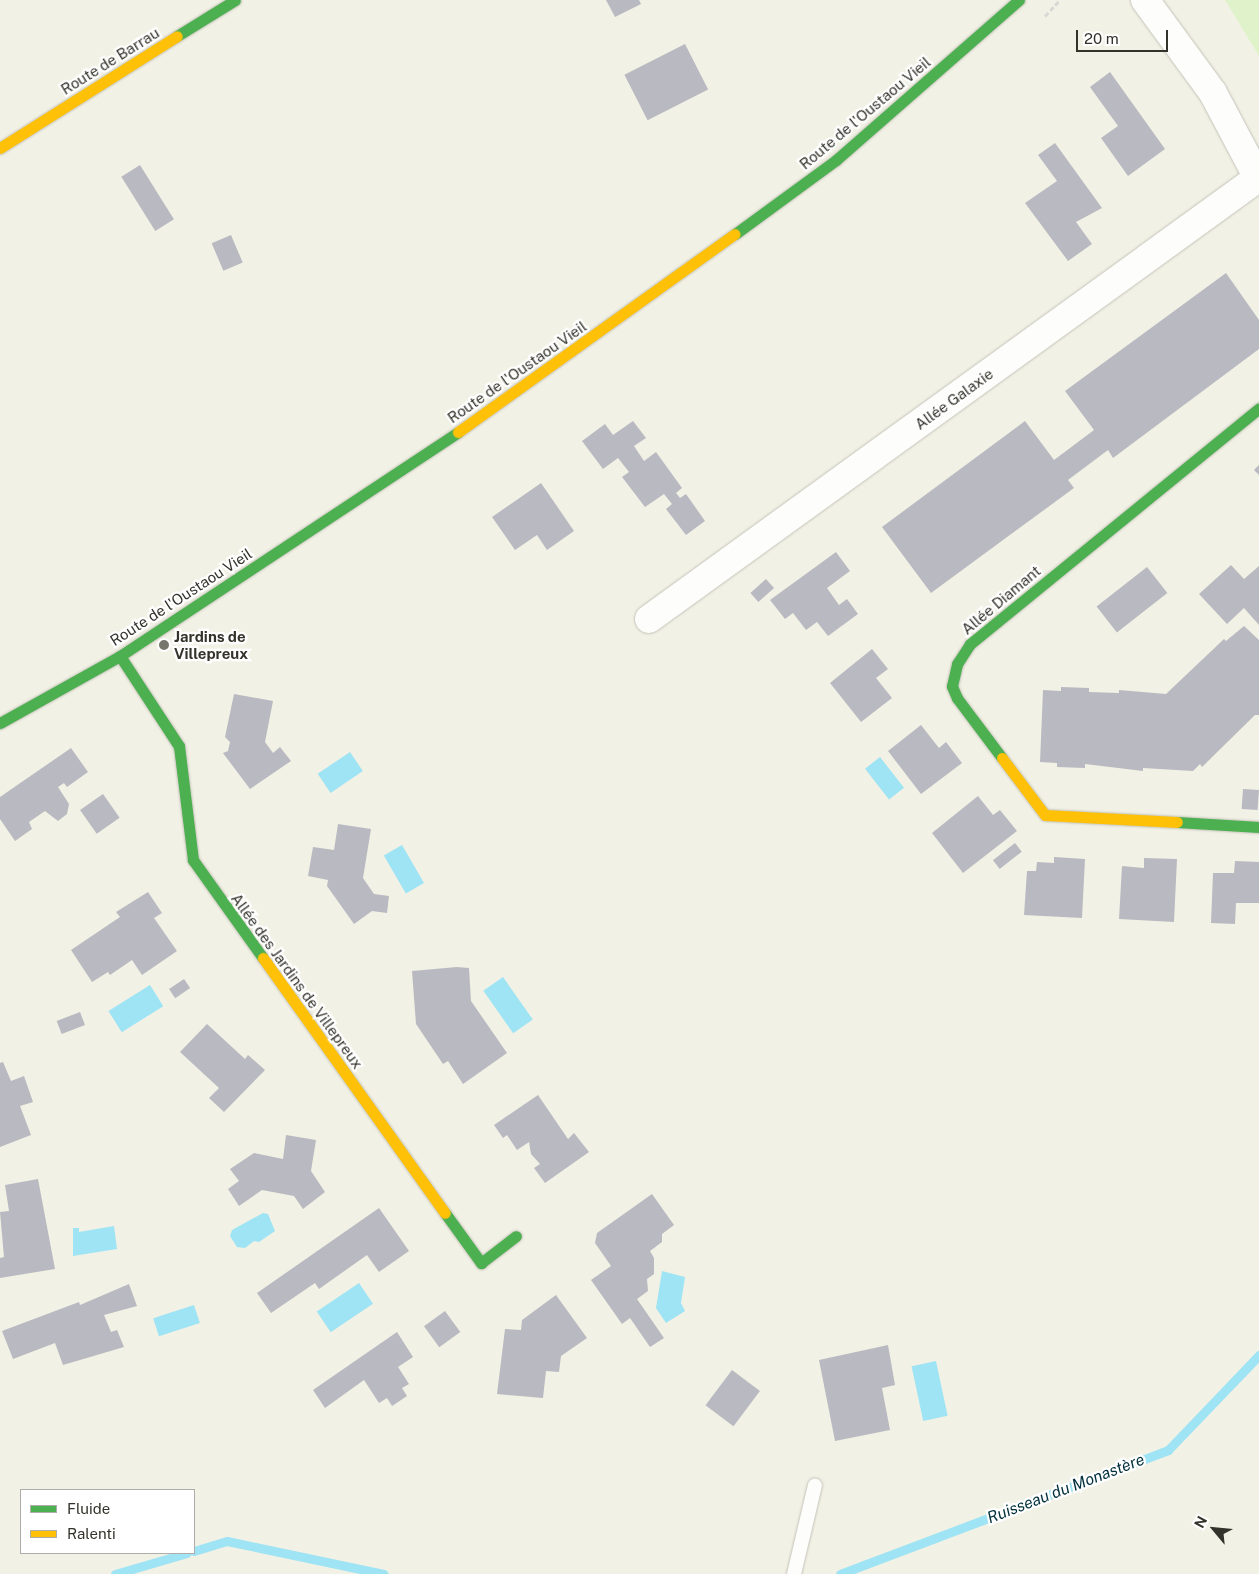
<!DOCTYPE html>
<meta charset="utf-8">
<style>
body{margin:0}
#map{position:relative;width:1259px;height:1574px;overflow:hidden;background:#f2f1e5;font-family:"Public Sans",sans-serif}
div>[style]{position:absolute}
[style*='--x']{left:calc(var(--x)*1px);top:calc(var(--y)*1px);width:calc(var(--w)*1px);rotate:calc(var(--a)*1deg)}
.green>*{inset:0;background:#dff2ca}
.water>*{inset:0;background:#9fe4f4;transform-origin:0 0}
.stream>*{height:9px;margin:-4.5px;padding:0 4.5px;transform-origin:4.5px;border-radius:4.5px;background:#9fe4f4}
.building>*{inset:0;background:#b9b9c1;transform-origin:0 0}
.path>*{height:3px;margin-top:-1.5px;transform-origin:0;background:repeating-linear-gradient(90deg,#d9d8d5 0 5px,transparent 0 7.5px)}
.roads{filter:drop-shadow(0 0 1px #c4c3ba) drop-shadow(0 0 1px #c4c3ba)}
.lane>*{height:14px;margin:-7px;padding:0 7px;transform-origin:7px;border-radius:7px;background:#fdfdfb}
.street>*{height:28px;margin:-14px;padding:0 14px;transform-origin:14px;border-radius:14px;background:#fdfdfb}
.fast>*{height:11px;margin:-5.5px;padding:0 5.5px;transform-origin:5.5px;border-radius:5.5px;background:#4caf50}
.slow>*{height:11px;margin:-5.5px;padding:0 5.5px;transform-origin:5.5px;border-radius:5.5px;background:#ffc107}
.dots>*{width:14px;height:14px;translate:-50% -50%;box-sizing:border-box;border:2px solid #fff;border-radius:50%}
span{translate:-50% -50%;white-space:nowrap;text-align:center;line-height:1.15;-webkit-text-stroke:4.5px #fff;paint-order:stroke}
.street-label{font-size:15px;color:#34332b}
.poi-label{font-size:15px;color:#34332b;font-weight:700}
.left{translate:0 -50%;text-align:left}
.water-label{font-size:16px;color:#00303c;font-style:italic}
.legend{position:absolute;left:20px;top:1489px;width:175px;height:65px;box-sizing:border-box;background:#fff;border:1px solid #aeadaa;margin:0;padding:6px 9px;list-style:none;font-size:15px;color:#34332b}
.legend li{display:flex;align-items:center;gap:10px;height:25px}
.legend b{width:25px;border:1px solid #aeadaa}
.north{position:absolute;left:1189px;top:1504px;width:50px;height:50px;-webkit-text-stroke:4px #fff;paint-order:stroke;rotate:298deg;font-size:14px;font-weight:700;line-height:20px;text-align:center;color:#34332b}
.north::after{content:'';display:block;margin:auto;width:18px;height:22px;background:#34332b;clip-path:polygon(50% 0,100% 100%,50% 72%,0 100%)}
.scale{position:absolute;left:1076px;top:30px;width:92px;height:22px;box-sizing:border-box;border:2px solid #34332b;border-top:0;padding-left:6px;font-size:15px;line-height:18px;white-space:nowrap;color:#34332b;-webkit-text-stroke:4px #fff;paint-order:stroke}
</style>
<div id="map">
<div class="green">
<i style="clip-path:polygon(1225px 0,1259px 0,1259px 56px)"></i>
</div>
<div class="water">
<i style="left:350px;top:752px;width:23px;height:39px;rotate:56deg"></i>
<i style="left:880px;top:757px;width:39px;height:19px;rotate:52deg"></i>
<i style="left:402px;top:845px;width:44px;height:21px;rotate:60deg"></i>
<i style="left:503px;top:977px;width:52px;height:24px;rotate:55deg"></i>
<i style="left:150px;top:985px;width:25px;height:49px;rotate:58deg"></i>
<i style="clip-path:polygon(263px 1213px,268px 1214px,275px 1231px,259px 1242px,254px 1241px,245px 1248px,237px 1247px,230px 1236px,232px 1230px)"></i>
<i style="clip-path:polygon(114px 1226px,117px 1249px,73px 1256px,73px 1228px,79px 1228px,79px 1232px)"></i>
<i style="clip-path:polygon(662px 1271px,685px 1277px,681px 1303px,685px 1311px,666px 1323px,656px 1308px)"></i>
<i style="left:359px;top:1283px;width:25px;height:51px;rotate:56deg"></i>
<i style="left:194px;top:1305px;width:19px;height:43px;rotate:72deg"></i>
<i style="left:936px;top:1361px;width:56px;height:25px;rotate:78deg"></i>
</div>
<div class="stream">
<i style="--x:194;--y:1551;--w:34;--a:-17"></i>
<i style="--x:227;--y:1541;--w:160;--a:11.9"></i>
<i style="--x:115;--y:1574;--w:75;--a:-16.3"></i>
<i style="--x:840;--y:1574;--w:351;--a:-20.7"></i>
<i style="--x:1168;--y:1450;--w:132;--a:-46.2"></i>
</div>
<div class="building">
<i style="clip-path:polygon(606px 0,639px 0,641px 4px,615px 17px)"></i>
<i style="left:685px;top:44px;width:51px;height:68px;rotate:63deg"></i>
<i style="clip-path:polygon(1110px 72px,1165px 149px,1128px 176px,1101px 138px,1118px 126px,1090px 87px)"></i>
<i style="clip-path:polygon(1055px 143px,1102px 208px,1076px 222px,1092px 244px,1068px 261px,1025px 203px,1057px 181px,1038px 155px)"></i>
<i style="left:140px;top:165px;width:64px;height:22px;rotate:58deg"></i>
<i style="left:231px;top:235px;width:30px;height:21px;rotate:67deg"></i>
<i style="clip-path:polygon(1226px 273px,1259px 320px,1259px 349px,1113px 458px,1108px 450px,1068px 480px,1074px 488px,931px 593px,882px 527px,1025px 421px,1054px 460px,1094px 430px,1065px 391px)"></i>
<i style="clip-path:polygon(633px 421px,646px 438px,634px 446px,644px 461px,656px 452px,682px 488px,676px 493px,680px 498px,686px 494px,705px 521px,686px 535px,666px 509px,672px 504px,664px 494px,645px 507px,622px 477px,629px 472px,618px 458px,603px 469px,582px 441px,605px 424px,613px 435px)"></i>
<i style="clip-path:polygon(1259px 465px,1259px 475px,1254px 470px)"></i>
<i style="clip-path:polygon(541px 483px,574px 531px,547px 550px,537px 535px,515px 550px,492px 517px)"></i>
<i style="clip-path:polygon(836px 552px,850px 571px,827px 588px,839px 605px,847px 599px,858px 614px,828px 636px,817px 622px,806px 630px,793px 613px,785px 619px,770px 600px)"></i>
<i style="clip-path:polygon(1231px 565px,1244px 579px,1259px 566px,1259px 625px,1244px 608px,1227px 624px,1199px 594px)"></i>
<i style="left:1147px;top:567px;width:33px;height:64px;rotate:52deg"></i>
<i style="left:766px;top:579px;width:12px;height:21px;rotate:48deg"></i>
<i style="clip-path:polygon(1244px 626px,1259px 640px,1259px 715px,1255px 715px,1202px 767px,1200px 764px,1193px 771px,1143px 768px,1143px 771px,1085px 764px,1085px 768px,1057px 767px,1057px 763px,1040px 762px,1043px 690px,1061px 691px,1061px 687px,1089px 688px,1089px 692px,1119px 693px,1119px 690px,1166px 694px,1224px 639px,1226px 641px)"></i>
<i style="clip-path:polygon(872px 649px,888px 669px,876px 678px,892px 698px,861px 722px,830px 683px)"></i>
<i style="clip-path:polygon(234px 694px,273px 701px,265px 742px,273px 753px,280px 747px,291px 761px,250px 789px,223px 753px,228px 751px,230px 742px,225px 737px)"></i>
<i style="clip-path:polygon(921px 725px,939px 748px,946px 742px,962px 763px,921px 794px,888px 751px)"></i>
<i style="clip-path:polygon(71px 748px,88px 772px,67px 787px,64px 783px,58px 787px,69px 804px,67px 814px,58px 821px,45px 811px,29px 822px,32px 829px,15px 841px,0 819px,0 797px)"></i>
<i style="left:1243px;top:789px;width:16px;height:20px;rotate:4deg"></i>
<i style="left:103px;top:794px;width:29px;height:28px;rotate:55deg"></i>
<i style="clip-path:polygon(978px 796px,993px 815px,1000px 810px,1017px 831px,963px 873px,932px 833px)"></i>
<i style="clip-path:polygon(338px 824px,371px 829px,363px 878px,374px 894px,389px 896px,387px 913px,372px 911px,354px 924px,327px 886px,328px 880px,308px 876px,313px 847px,334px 850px)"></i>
<i style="left:1015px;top:843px;width:11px;height:28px;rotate:52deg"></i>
<i style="clip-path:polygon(1054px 857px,1085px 859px,1082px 918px,1024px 915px,1027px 871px,1036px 871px,1037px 862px,1054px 863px)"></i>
<i style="clip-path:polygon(1144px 858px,1177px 859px,1174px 922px,1119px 919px,1122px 866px,1144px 868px)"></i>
<i style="clip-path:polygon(1235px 861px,1259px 862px,1259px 903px,1236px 903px,1235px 924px,1211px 923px,1213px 873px,1234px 873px)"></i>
<i style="clip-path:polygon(148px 892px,162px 913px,154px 918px,177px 951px,142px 975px,132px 960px,110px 975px,108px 972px,92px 982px,71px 950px,120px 917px,116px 912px)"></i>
<i style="clip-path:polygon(457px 967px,469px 968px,471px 1001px,507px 1053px,463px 1084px,448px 1061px,443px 1064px,416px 1024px,412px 971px)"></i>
<i style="left:184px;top:979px;width:11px;height:18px;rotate:56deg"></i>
<i style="left:80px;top:1012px;width:14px;height:25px;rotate:69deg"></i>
<i style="clip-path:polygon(207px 1024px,245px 1059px,248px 1055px,265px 1070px,224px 1112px,209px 1098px,219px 1088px,180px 1052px)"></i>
<i style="clip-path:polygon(3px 1062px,11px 1081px,24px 1076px,33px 1102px,20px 1106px,31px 1135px,0 1147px,0 1063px)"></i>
<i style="clip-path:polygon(538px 1095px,568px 1139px,574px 1133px,589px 1152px,545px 1183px,534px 1168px,540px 1164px,531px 1154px,529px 1142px,517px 1150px,507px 1135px,503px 1138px,494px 1125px)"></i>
<i style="clip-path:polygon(286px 1135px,316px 1140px,311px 1171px,325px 1192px,303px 1209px,294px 1196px,262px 1190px,239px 1206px,228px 1189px,239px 1181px,230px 1169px,254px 1153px,283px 1159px)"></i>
<i style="clip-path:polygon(38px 1179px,55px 1269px,0 1278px,0 1258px,4px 1257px,0 1212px,9px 1211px,5px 1185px)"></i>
<i style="clip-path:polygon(652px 1194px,674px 1225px,662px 1234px,662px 1242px,650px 1251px,654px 1258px,654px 1274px,647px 1279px,648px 1291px,637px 1299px,664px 1338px,650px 1347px,630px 1318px,622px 1324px,591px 1280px,611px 1266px,595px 1243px,597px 1233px)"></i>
<i style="clip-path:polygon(379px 1208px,409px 1251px,379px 1272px,367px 1255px,319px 1289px,315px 1283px,271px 1313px,257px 1293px)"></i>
<i style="clip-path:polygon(129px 1284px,137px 1306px,104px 1315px,111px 1332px,117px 1330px,124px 1347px,63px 1365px,55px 1343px,13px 1359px,2px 1331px,79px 1302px,80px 1305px)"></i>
<i style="clip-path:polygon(556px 1295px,587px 1338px,561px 1356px,559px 1372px,546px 1371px,543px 1398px,497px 1394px,505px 1329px,521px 1330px,522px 1320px)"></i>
<i style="left:445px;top:1311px;width:26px;height:26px;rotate:54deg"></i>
<i style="clip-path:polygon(397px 1332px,413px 1357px,398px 1367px,409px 1384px,402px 1388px,407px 1396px,392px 1406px,387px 1398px,379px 1403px,364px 1380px,325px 1408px,313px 1390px)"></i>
<i style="clip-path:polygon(888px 1345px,895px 1385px,882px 1388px,890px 1430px,835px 1441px,819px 1360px)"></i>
<i style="left:732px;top:1370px;width:35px;height:44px;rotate:37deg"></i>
</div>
<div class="path">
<i style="--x:1045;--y:16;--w:22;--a:-47"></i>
</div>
<div class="roads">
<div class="lane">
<i style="--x:794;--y:1574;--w:91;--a:-76.7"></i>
</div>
<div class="street">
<i style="--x:1145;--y:0;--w:115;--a:53.8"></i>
<i style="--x:1213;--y:93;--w:98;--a:62.1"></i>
<i style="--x:649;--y:619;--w:752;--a:-35.91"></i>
</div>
<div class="fast">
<i style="--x:177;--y:36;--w:68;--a:-31.8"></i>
<i style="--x:735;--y:234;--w:125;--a:-36.2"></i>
<i style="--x:836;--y:160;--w:243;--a:-41.2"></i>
<i style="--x:120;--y:656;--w:108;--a:56.8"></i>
<i style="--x:179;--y:746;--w:115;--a:83"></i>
<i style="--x:193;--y:860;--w:120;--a:54.5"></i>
<i style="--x:0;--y:723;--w:137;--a:-29.2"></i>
<i style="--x:120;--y:656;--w:405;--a:-33.5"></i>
<i style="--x:1002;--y:758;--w:75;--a:-126.9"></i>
<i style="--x:957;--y:698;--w:13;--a:-113"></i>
<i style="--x:952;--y:686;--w:23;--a:-77"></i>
<i style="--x:957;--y:664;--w:24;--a:-57"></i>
<i style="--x:970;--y:644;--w:373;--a:-39.2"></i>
<i style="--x:1177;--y:822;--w:82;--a:3.5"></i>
<i style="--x:445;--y:1213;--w:62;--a:54.2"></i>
<i style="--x:481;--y:1263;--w:44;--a:-37.6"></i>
</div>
<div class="slow">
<i style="--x:0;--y:148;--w:209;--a:-32.3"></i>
<i style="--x:458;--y:432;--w:340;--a:-35.6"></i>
<i style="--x:1002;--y:758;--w:71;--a:53"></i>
<i style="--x:1045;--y:815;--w:132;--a:3"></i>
<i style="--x:263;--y:958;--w:313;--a:54.5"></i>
</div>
</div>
<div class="dots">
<i style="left:164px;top:645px;background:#76766c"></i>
</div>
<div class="street-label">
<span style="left:110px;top:61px;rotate:-32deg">Route de Barrau</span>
<span style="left:865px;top:113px;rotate:-40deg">Route de l'Oustaou Vieil</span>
<span style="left:517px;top:372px;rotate:-35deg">Route de l'Oustaou Vieil</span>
<span style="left:954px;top:399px;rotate:-36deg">Allée Galaxie</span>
<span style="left:181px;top:597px;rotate:-33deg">Route de l'Oustaou Vieil</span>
<span style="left:1001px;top:600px;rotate:-40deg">Allée Diamant</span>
<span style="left:297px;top:981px;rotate:54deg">Allée des Jardins de Villepreux</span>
</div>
<div class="poi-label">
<span class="left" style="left:174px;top:645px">Jardins de<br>Villepreux</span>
</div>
<div class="water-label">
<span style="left:1066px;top:1489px;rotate:-21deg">Ruisseau du Monastère</span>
</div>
<ul class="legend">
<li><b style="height:6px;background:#4caf50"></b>Fluide</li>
<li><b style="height:6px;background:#ffc107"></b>Ralenti</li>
</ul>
<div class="north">N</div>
<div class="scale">20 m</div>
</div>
